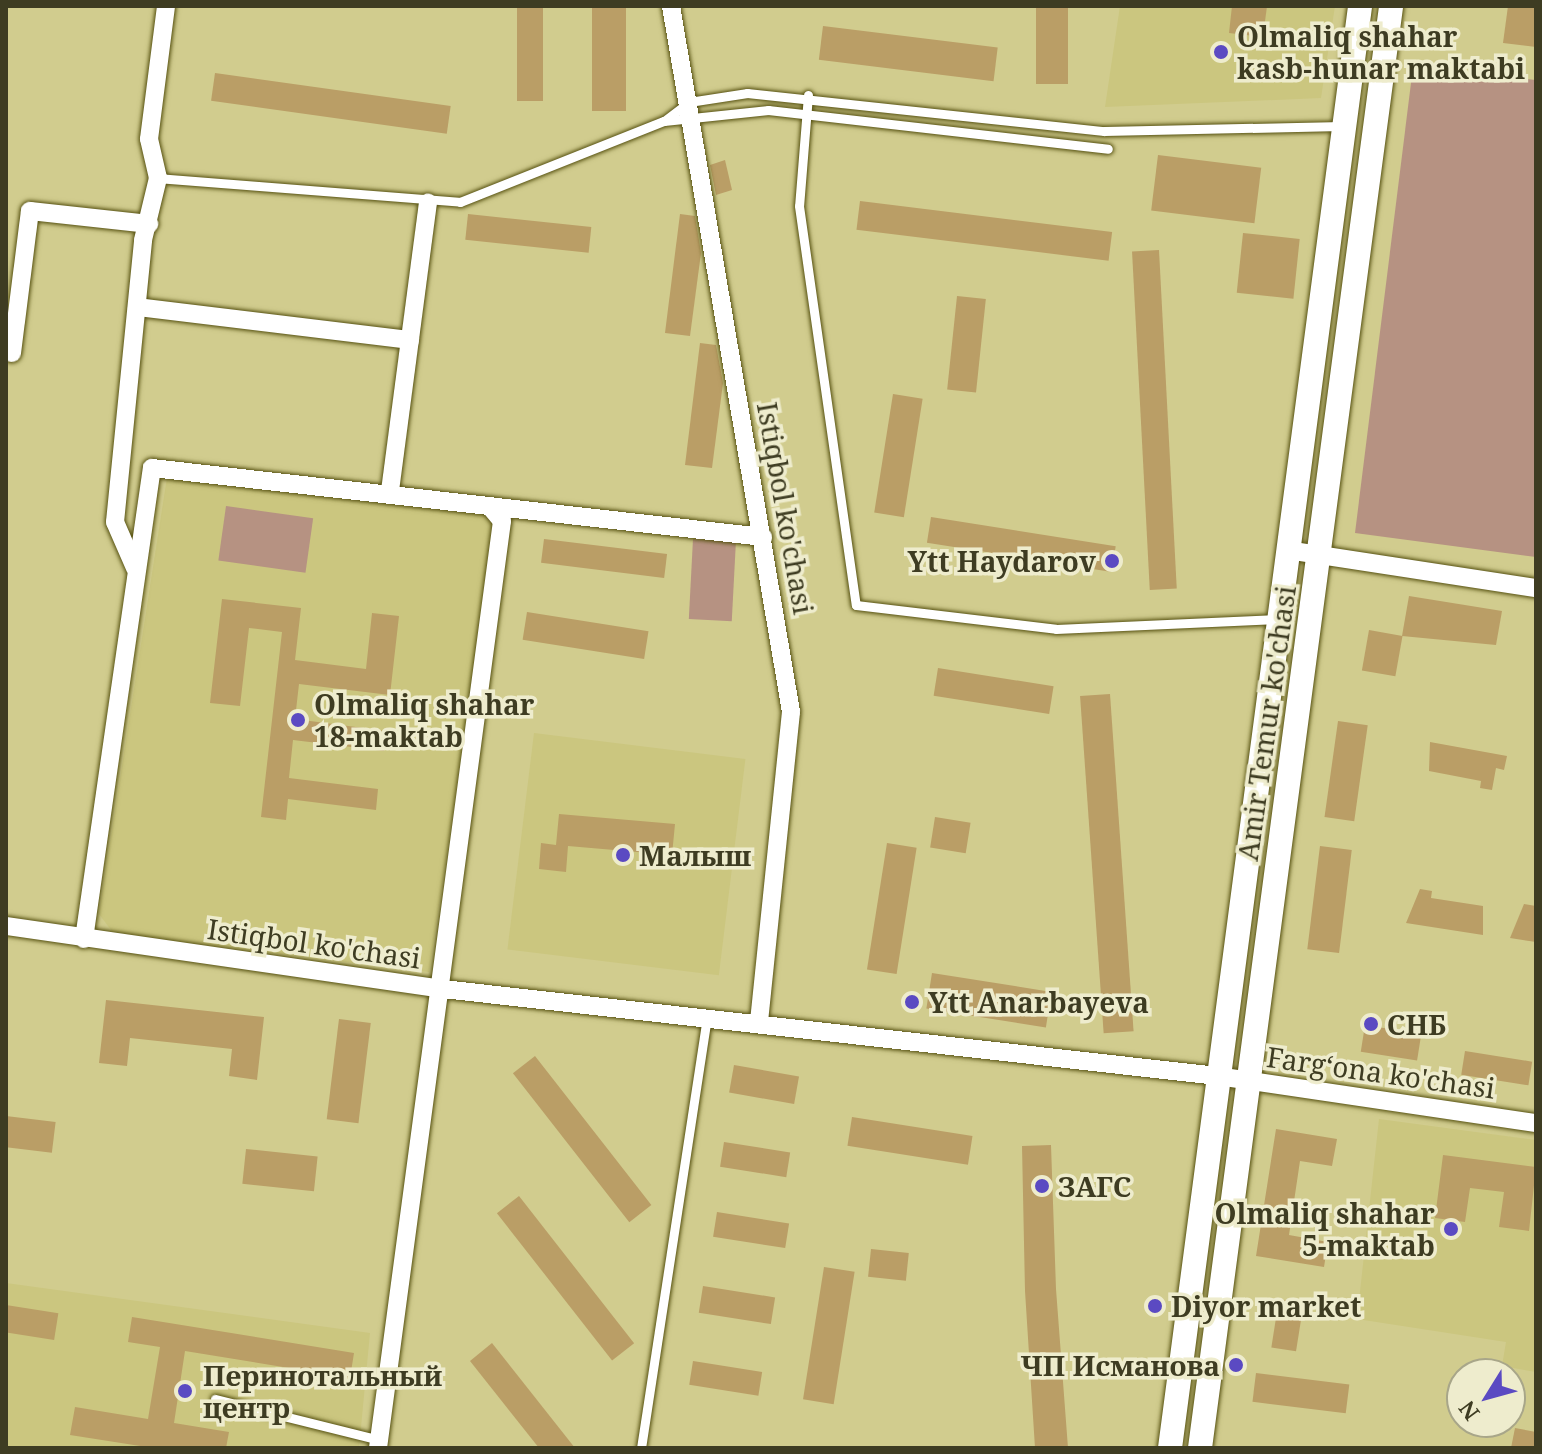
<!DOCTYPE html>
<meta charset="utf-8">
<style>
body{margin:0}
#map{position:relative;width:1542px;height:1454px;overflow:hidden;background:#d1cc8e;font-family:"Noto Serif",serif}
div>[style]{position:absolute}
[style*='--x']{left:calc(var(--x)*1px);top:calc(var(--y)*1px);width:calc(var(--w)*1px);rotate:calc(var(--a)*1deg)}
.built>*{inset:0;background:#cbc67f;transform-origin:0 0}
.green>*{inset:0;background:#b69282;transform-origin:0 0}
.building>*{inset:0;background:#ba9e66;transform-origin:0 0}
.roads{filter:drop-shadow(0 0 2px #565110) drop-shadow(0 0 2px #565110)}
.service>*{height:9px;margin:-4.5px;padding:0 4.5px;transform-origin:4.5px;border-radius:4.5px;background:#fff}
.minor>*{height:18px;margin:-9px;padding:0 9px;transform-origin:9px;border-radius:9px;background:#fff}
.secondary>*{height:24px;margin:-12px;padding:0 12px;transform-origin:12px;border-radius:12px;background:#fff}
.dots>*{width:22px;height:22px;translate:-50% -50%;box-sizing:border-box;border:4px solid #eeeccd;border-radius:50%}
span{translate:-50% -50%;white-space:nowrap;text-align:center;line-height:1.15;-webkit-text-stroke:7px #eeeccd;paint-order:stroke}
.poi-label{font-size:28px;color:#3e3c22;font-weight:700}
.left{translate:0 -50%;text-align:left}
.right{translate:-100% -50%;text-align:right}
.street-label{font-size:28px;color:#3e3c22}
.frame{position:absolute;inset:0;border:8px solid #3e3c22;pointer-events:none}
.north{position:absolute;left:1446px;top:1358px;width:80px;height:80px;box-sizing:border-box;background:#eeeccd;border:2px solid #a8a689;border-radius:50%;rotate:233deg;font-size:22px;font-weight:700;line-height:32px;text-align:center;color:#3e3c22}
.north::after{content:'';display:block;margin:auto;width:28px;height:36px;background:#5b4ac2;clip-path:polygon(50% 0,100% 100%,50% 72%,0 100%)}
</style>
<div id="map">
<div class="built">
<i style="clip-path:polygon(1120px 6px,1335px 6px,1321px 98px,1105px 107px)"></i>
<i style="clip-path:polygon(168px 471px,485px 514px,495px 527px,429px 972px,114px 934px,99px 914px)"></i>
<i style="left:534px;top:733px;width:213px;height:218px;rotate:7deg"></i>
<i style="clip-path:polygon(1379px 1119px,1536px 1140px,1536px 1372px,1502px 1366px,1506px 1342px,1357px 1319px)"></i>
<i style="clip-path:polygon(6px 1283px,370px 1333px,359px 1448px,6px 1448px)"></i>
</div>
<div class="green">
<i style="clip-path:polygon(1413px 67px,1536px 80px,1536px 557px,1355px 533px)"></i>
<i style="left:226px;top:506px;width:88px;height:55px;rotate:8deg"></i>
<i style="left:693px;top:539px;width:43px;height:80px;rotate:3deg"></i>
</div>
<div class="building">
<i style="left:517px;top:6px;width:26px;height:95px"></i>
<i style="left:592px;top:6px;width:34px;height:105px"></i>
<i style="left:1036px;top:6px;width:32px;height:78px"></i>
<i style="clip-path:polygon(1232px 6px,1267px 6px,1263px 37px,1229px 33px)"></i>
<i style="clip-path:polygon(1508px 6px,1536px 6px,1536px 47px,1503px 43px)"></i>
<i style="left:823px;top:26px;width:176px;height:34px;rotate:7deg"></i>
<i style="left:215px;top:73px;width:238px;height:28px;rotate:8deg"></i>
<i style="left:1158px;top:155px;width:104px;height:56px;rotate:7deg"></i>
<i style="clip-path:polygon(725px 160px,732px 190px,716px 195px,710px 165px)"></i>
<i style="left:860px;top:201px;width:254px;height:29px;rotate:7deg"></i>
<i style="left:468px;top:214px;width:124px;height:26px;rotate:6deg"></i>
<i style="clip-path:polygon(680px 214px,695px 216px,701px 253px,690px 336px,665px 333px)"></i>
<i style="left:1243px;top:233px;width:57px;height:60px;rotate:6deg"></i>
<i style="left:1159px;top:250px;width:339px;height:27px;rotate:87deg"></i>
<i style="left:957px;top:296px;width:29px;height:94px;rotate:6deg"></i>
<i style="clip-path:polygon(700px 343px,716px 345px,723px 383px,712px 468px,685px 465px)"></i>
<i style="left:893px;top:394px;width:30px;height:120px;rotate:9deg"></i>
<i style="left:931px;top:517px;width:187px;height:26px;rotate:9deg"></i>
<i style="left:544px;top:539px;width:124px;height:24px;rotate:7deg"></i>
<i style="clip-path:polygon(1409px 596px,1502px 611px,1496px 645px,1402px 636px)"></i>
<i style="clip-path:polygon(222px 599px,301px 608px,295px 660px,366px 669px,372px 613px,399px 616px,390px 695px,299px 684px,295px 719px,386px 731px,384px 751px,293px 740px,289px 778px,378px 789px,376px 810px,288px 799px,286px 820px,261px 817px,282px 632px,249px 628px,240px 706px,210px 703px)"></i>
<i style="left:527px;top:612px;width:123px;height:28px;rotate:9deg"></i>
<i style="left:1369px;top:630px;width:34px;height:41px;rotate:10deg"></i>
<i style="left:938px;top:668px;width:117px;height:28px;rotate:9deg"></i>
<i style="left:1110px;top:694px;width:338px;height:30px;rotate:86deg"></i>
<i style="left:1338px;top:721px;width:30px;height:97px;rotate:8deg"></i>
<i style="clip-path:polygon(1430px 742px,1507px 756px,1504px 770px,1496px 768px,1492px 790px,1480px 788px,1481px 781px,1429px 771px)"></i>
<i style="clip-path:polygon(559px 814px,675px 824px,672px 855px,568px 846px,566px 872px,539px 869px,541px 843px,556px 845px)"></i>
<i style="left:935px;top:817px;width:36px;height:31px;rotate:9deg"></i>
<i style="left:887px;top:843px;width:30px;height:128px;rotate:9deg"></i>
<i style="left:1320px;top:846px;width:32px;height:104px;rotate:7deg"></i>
<i style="clip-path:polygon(1420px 889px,1432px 891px,1431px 898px,1483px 906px,1483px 935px,1406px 923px)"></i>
<i style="clip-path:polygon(1524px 904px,1536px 906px,1536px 942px,1510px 938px)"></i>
<i style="left:932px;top:973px;width:121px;height:36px;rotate:9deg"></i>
<i style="clip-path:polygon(106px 1000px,264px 1017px,257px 1080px,229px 1076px,232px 1049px,130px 1038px,127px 1066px,99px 1063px)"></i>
<i style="left:339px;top:1019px;width:32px;height:101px;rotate:7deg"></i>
<i style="left:1365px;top:1025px;width:57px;height:27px;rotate:9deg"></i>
<i style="left:1465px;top:1051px;width:68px;height:24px;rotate:9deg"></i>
<i style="left:535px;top:1056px;width:189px;height:28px;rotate:52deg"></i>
<i style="left:734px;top:1065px;width:66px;height:28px;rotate:10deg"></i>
<i style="left:6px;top:1116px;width:50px;height:31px;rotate:7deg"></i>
<i style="left:852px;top:1117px;width:122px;height:29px;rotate:9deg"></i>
<i style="clip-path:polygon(1276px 1129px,1337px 1139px,1332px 1166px,1300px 1161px,1289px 1235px,1328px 1242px,1324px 1267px,1256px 1256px)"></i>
<i style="left:724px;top:1142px;width:67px;height:25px;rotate:9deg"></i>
<i style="clip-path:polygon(1051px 1145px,1056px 1289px,1068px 1448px,1035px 1448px,1025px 1291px,1022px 1146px)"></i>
<i style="left:246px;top:1149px;width:72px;height:35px;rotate:6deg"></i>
<i style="clip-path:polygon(1443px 1155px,1536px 1167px,1529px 1231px,1499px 1227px,1504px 1192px,1470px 1188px,1465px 1222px,1435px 1218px)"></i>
<i style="left:519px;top:1196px;width:187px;height:28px;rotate:52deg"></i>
<i style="left:717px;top:1212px;width:73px;height:25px;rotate:9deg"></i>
<i style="left:871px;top:1249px;width:38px;height:28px;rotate:6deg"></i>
<i style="left:824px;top:1267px;width:31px;height:134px;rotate:9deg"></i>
<i style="left:703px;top:1286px;width:73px;height:27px;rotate:9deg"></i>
<i style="left:1279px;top:1299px;width:25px;height:49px;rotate:9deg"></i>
<i style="left:6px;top:1305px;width:53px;height:27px;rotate:9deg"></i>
<i style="clip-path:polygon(132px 1317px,354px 1353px,350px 1378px,185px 1351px,174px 1423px,229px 1432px,226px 1448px,153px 1448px,70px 1435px,75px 1407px,148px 1419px,160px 1347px,128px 1342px)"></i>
<i style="clip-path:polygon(492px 1343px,575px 1448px,539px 1448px,470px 1361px)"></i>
<i style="left:693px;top:1361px;width:70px;height:24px;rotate:9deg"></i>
<i style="left:1256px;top:1373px;width:94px;height:29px;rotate:7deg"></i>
<i style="clip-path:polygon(1515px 1428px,1536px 1432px,1536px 1448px,1511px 1448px)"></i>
</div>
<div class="roads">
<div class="service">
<i style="--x:808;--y:95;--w:111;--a:94.6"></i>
<i style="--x:799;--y:206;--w:403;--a:81.9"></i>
<i style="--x:856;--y:605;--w:201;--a:6.8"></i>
<i style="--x:1056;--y:629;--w:222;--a:-2.6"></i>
<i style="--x:664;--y:121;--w:105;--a:-6"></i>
<i style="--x:768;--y:110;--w:342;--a:6.5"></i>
<i style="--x:158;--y:178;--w:303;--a:4.5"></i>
<i style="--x:460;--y:202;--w:219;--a:-21.7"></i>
<i style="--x:664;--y:121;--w:31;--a:-37"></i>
<i style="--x:689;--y:102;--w:59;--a:-8.8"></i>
<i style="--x:747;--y:93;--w:359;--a:6.1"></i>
<i style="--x:1104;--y:131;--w:238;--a:-1.2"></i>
<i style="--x:215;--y:1399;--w:169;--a:14"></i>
<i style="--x:641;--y:1448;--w:436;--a:-81.3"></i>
</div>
<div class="minor">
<i style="--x:671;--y:6;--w:716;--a:80.35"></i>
<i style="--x:791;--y:712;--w:312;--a:95.9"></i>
<i style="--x:137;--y:307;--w:275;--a:6.9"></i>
<i style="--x:12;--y:353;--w:143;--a:-82.8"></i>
<i style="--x:30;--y:211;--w:120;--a:6.2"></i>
<i style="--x:390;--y:491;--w:291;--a:-82.5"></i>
<i style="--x:1287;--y:550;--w:252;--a:8.7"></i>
<i style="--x:135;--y:568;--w:50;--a:-113.5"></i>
<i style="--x:115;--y:522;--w:283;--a:-84.3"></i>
<i style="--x:143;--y:240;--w:64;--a:-76.4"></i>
<i style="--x:158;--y:178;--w:40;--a:-103"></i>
<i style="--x:149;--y:139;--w:134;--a:-82.7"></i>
<i style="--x:6;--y:926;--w:442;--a:8.2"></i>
<i style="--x:443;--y:989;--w:779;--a:6.41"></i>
<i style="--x:1217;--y:1076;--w:322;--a:8.4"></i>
<i style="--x:84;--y:939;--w:476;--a:-81.8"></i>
<i style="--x:152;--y:468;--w:615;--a:6.44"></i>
<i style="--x:378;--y:1448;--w:935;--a:-82.38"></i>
<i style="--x:502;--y:521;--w:17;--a:-130"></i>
</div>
<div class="secondary">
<i style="--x:1170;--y:1448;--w:1454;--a:-82.49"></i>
<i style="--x:1200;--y:1448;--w:1455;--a:-82.45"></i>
</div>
</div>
<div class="dots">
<i style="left:1221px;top:52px;background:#5b4ac2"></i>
<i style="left:1112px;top:561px;background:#5b4ac2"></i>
<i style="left:298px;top:720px;background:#5b4ac2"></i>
<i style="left:623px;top:855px;background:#5b4ac2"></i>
<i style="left:912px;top:1002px;background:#5b4ac2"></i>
<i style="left:1371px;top:1024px;background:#5b4ac2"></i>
<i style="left:1042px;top:1186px;background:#5b4ac2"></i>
<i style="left:1451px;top:1229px;background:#5b4ac2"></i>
<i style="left:1155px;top:1306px;background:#5b4ac2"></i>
<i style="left:1236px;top:1365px;background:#5b4ac2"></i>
<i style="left:185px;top:1391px;background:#5b4ac2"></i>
</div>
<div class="poi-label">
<span class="left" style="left:1237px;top:52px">Olmaliq shahar<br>kasb-hunar maktabi</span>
<span class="right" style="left:1096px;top:561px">Ytt Haydarov</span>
<span class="left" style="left:314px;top:720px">Olmaliq shahar<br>18-maktab</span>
<span class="left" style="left:639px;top:855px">Малыш</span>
<span class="left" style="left:928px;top:1002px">Ytt Anarbayeva</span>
<span class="left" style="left:1387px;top:1024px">СНБ</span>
<span class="left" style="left:1058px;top:1186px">ЗАГС</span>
<span class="right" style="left:1435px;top:1229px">Olmaliq shahar<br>5-maktab</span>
<span class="left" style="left:1171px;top:1306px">Diyor market</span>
<span class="right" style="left:1220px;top:1365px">ЧП Исманова</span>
<span class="left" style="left:203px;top:1391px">Перинотальный<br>центр</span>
</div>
<div class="street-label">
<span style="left:786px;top:508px;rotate:80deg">Istiqbol ko'chasi</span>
<span style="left:1266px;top:723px;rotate:-82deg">Amir Temur ko'chasi</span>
<span style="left:314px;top:943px;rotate:8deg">Istiqbol ko'chasi</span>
<span style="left:1381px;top:1072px;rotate:8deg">Farg‘ona ko'chasi</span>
</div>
<div class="frame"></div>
<div class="north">N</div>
</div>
